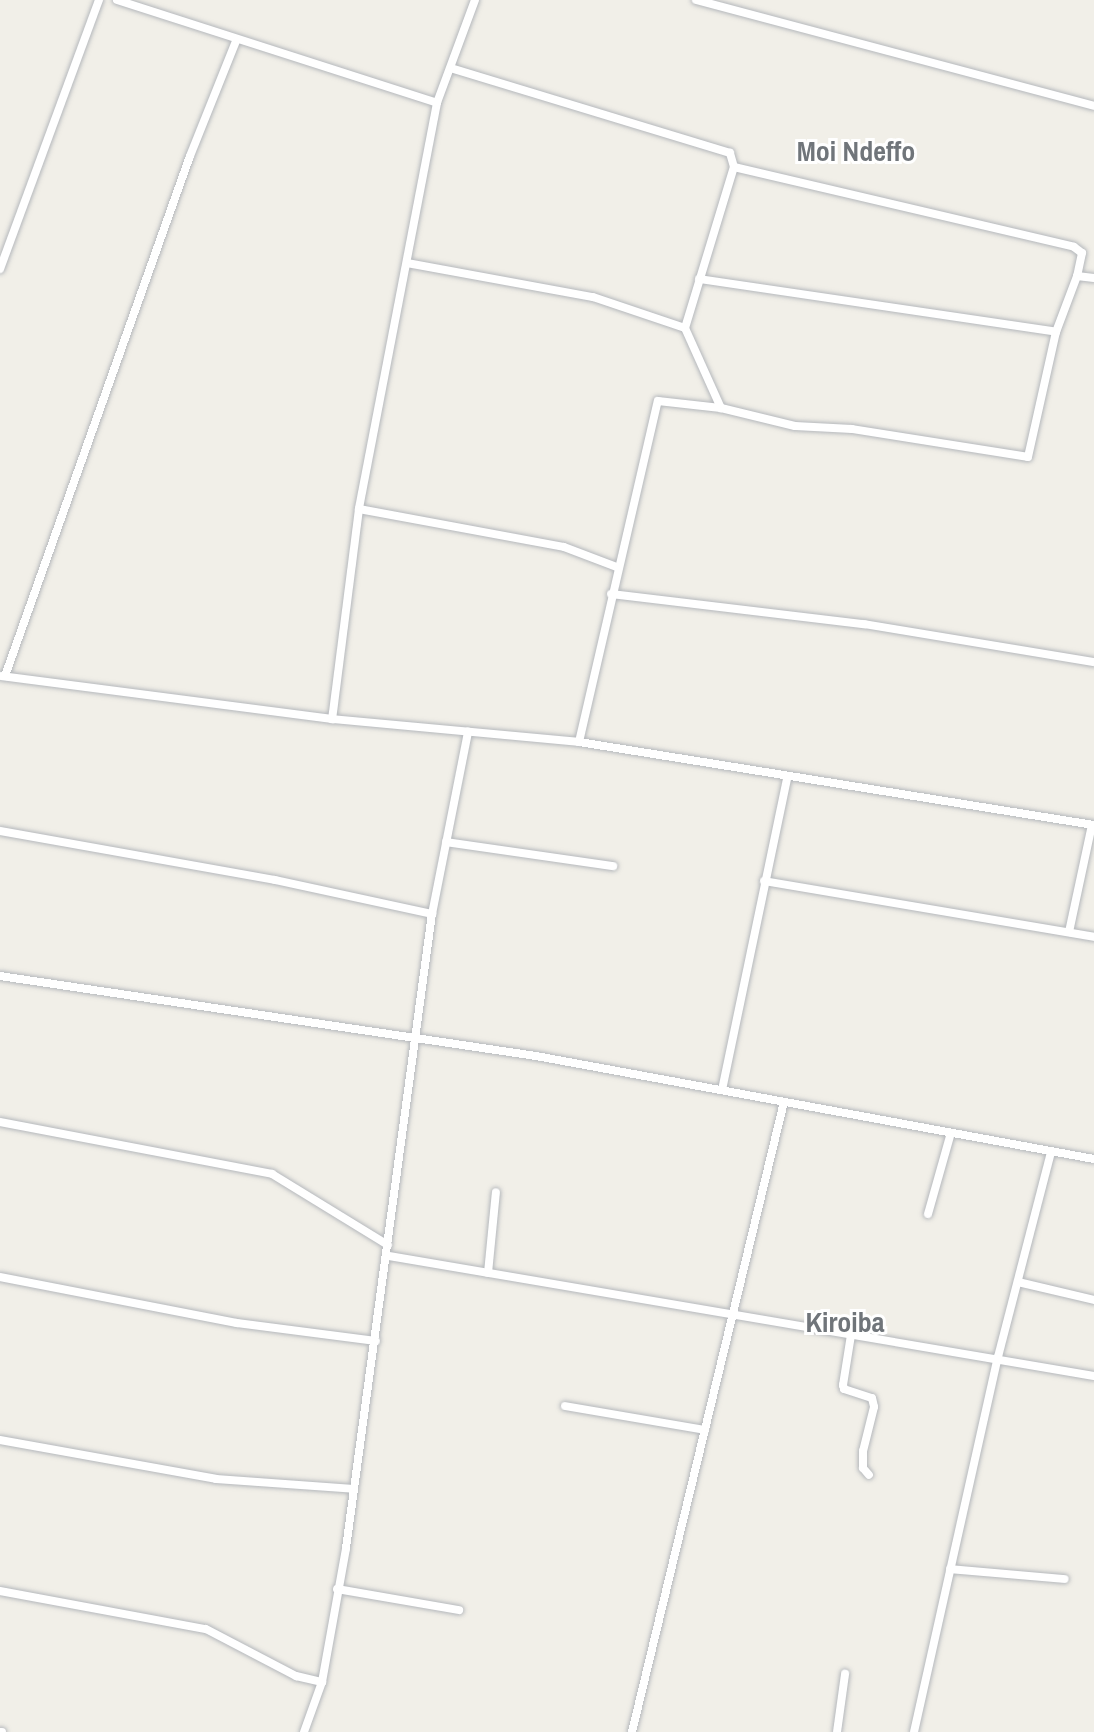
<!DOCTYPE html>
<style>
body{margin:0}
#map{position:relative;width:1094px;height:1732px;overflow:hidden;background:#f1efe8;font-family:"Archivo Narrow",sans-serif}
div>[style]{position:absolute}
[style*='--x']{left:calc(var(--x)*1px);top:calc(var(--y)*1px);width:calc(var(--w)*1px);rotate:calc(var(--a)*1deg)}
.roads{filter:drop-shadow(0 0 2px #b5b8bc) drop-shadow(0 0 2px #b5b8bc)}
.street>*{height:8px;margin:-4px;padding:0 4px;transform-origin:4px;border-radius:4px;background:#fff}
span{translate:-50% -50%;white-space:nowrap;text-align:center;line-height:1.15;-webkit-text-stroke:6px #fff;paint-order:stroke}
.quarter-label{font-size:28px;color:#70757a;font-weight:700}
</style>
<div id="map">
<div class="roads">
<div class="street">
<i style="--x:117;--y:0;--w:336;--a:17.8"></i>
<i style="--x:475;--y:0;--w:110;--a:110.3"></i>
<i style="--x:437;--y:103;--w:413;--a:100.9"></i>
<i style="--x:359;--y:509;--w:212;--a:97.3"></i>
<i style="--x:332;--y:719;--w:248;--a:5.3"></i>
<i style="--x:579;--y:742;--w:522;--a:9.16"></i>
<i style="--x:696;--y:0;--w:412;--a:14.9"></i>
<i style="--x:734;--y:167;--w:349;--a:13.2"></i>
<i style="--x:1074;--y:247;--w:10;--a:37"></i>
<i style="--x:1082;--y:253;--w:24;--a:102"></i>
<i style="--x:407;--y:263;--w:189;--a:10.4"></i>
<i style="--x:593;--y:297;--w:97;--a:18.6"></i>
<i style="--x:685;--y:328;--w:168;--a:-73.1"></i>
<i style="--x:734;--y:167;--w:15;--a:-106"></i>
<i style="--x:730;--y:153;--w:292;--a:-163.1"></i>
<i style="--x:0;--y:269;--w:287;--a:-69.8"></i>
<i style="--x:699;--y:279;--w:361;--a:8.4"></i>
<i style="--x:685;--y:328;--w:88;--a:65.8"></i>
<i style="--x:359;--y:509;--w:208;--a:10.5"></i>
<i style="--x:564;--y:547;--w:57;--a:20.7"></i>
<i style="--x:611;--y:594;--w:255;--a:6.8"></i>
<i style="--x:864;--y:624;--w:233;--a:9.4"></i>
<i style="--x:1;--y:676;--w:334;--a:7.4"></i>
<i style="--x:5;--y:676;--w:552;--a:-70.42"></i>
<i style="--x:190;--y:156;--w:124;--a:-68.2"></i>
<i style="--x:579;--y:742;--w:350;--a:-77"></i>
<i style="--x:658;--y:401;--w:63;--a:6.3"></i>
<i style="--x:721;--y:408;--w:76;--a:13.7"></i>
<i style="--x:795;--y:426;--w:57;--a:3"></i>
<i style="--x:852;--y:429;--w:178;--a:9"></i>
<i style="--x:1028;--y:457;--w:128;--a:-77.4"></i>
<i style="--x:1056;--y:332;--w:60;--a:-69.4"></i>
<i style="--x:1077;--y:276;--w:17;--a:7"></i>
<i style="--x:0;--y:831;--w:279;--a:10.1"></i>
<i style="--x:275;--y:880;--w:161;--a:12.2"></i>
<i style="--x:446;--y:842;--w:169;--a:8.2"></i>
<i style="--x:764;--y:881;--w:335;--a:9.6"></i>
<i style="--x:1069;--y:932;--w:109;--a:-77.9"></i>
<i style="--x:0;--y:976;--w:542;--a:8.49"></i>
<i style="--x:536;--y:1056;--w:567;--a:10.46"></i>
<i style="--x:722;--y:1090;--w:319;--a:-78.2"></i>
<i style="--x:0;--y:1122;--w:277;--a:10.8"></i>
<i style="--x:272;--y:1174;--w:136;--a:31.5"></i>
<i style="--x:928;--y:1214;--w:81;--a:-74.2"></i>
<i style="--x:389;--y:1256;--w:715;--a:9.66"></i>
<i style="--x:488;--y:1273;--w:81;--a:-84.4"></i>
<i style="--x:0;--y:1277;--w:241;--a:11"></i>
<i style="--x:237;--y:1323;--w:140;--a:7.4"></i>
<i style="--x:1018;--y:1282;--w:78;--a:13.3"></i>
<i style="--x:851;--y:1335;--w:51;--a:99.1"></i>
<i style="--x:843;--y:1385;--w:4;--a:76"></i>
<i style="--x:844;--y:1389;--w:29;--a:18"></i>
<i style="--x:872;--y:1398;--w:9;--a:77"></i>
<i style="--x:874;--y:1407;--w:45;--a:104"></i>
<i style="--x:863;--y:1451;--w:17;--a:90"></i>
<i style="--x:863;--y:1468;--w:9;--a:49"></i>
<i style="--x:565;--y:1406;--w:142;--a:9.7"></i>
<i style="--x:0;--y:1440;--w:219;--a:10.2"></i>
<i style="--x:216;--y:1479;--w:138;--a:4.1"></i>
<i style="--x:950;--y:1569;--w:115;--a:5"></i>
<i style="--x:337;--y:1589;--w:124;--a:9.8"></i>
<i style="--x:0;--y:1591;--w:209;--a:10.5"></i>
<i style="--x:206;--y:1629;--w:102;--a:27.6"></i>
<i style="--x:296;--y:1676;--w:27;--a:13"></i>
<i style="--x:0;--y:1732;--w:2;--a:0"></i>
<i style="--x:304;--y:1732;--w:53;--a:-70.2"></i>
<i style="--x:322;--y:1682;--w:136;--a:-79.8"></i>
<i style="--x:346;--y:1548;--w:640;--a:-82.28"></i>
<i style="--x:432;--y:914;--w:186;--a:-78.8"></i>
<i style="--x:632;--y:1732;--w:648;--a:-76.44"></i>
<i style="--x:837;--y:1732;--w:59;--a:-82.1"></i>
<i style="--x:914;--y:1732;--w:384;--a:-77.4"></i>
<i style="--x:998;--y:1357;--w:212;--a:-75.5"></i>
</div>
</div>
<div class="quarter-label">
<span style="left:856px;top:151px">Moi Ndeffo</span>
<span style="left:845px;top:1322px">Kiroiba</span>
</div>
</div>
